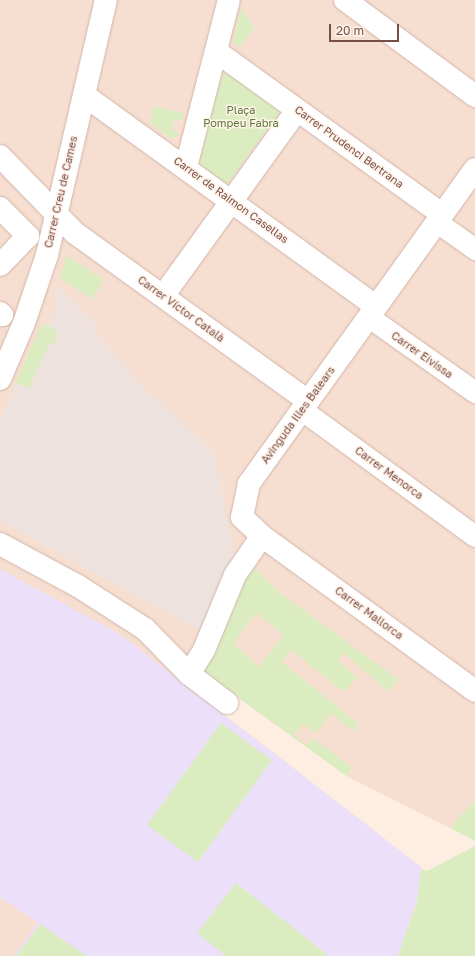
<!DOCTYPE html>
<meta charset="utf-8">
<style>
body{margin:0}
#map{position:relative;width:475px;height:956px;overflow:hidden;background:#feeee2;font-family:"Golos Text",sans-serif}
div>[style]{position:absolute}
[style*='--x']{left:calc(var(--x)*1px);top:calc(var(--y)*1px);width:calc(var(--w)*1px);rotate:calc(var(--a)*1deg)}
.residential>*{inset:0;background:#f6ded0}
.industrial>*{inset:0;background:#ede2de}
.education>*{inset:0;background:#ebdffa}
.green>*{inset:0;background:#dbedc0;transform-origin:0 0}
.roads{filter:drop-shadow(0 0 1px #d2b5aa) drop-shadow(0 0 1px #d2b5aa)}
.pedestrian>*{height:21px;margin:-10.5px;padding:0 10.5px;transform-origin:10.5px;border-radius:10.5px;background:#fff}
.minor>*{height:22px;margin:-11px;padding:0 11px;transform-origin:11px;border-radius:11px;background:#fff}
.tertiary>*{height:22px;margin:-11px;padding:0 11px;transform-origin:11px;border-radius:11px;background:#fff}
span{translate:-50% -50%;white-space:nowrap;text-align:center;line-height:1.15;-webkit-text-stroke:3px #fff3ea;paint-order:stroke}
.park-label{font-size:11px;color:#59793b}
.street-label{font-size:11px;color:#784e46}
.scale{position:absolute;left:329px;top:24px;width:70px;height:18px;box-sizing:border-box;border:2px solid #784e46;border-top:0;padding-left:5px;font-size:12px;line-height:14px;white-space:nowrap;color:#784e46;-webkit-text-stroke:3px #fff3ea;paint-order:stroke}
</style>
<div id="map">
<div class="residential">
<i style="clip-path:polygon(0 0,475px 0,475px 800px,450px 828px,348px 777px,233px 694px,221px 712px,421px 867px,417px 900px,398px 956px,0 956px)"></i>
</div>
<div class="industrial">
<i style="clip-path:polygon(57px 286px,96px 325px,95px 332px,139px 383px,214px 452px,235px 557px,205px 633px,0 521px,0 421px,39px 329px,51px 324px,58px 299px,54px 294px)"></i>
</div>
<div class="education">
<i style="clip-path:polygon(0 569px,121px 635px,421px 867px,417px 900px,398px 956px,14px 956px,38px 923px,0 897px)"></i>
</div>
<div class="green">
<i style="clip-path:polygon(241px 8px,254px 27px,240px 47px,233px 43px)"></i>
<i style="clip-path:polygon(224px 73px,230px 73px,280px 112px,227px 184px,201px 166px,200px 162px,219px 80px)"></i>
<i style="clip-path:polygon(154px 106px,184px 113px,182px 120px,174px 119px,171px 130px,180px 133px,178px 136px,170px 138px,150px 123px)"></i>
<i style="clip-path:polygon(66px 255px,104px 280px,92px 299px,60px 278px)"></i>
<i style="clip-path:polygon(46px 324px,58px 332px,53px 345px,49px 344px,29px 388px,16px 383px,39px 329px)"></i>
<i style="clip-path:polygon(evenodd,253px 567px,280px 593px,398px 679px,389px 692px,344px 653px,338px 661px,357px 678px,343px 692px,292px 650px,282px 662px,359px 724px,353px 731px,331px 713px,316px 733px,303px 724px,294px 735px,307px 745px,313px 738px,351px 767px,348px 777px,203px 672px,241px 577px,253px 567px,256px 613px,284px 635px,259px 667px,236px 646px,236px 639px,256px 613px)"></i>
<i style="left:221px;top:723px;width:63px;height:126px;rotate:36deg"></i>
<i style="clip-path:polygon(475px 800px,475px 841px,450px 828px)"></i>
<i style="clip-path:polygon(475px 846px,475px 956px,398px 956px,417px 901px,421px 868px,427px 871px)"></i>
<i style="clip-path:polygon(236px 883px,286px 922px,329px 956px,226px 956px,197px 933px)"></i>
<i style="clip-path:polygon(40px 924px,68px 943px,87px 956px,16px 956px)"></i>
</div>
<div class="roads">
<div class="pedestrian">
<i style="--x:437;--y:222;--w:47;--a:35.4"></i>
<i style="--x:369;--y:317;--w:130;--a:35.3"></i>
<i style="--x:302;--y:410;--w:214;--a:36.1"></i>
</div>
<div class="minor">
<i style="--x:345;--y:0;--w:162;--a:36.4"></i>
<i style="--x:217;--y:52;--w:277;--a:35.8"></i>
<i style="--x:84;--y:95;--w:360;--a:35.9"></i>
<i style="--x:0;--y:156;--w:107;--a:45.8"></i>
<i style="--x:75;--y:233;--w:287;--a:35.8"></i>
<i style="--x:186;--y:167;--w:172;--a:-75.6"></i>
<i style="--x:475;--y:169;--w:388;--a:125.7"></i>
<i style="--x:249;--y:484;--w:34;--a:102"></i>
<i style="--x:242;--y:517;--w:28;--a:44"></i>
<i style="--x:262;--y:536;--w:263;--a:36"></i>
<i style="--x:0;--y:208;--w:40;--a:45"></i>
<i style="--x:28;--y:236;--w:40;--a:134"></i>
<i style="--x:163;--y:296;--w:229;--a:-54.2"></i>
<i style="--x:0;--y:313;--w:3;--a:45"></i>
<i style="--x:0;--y:544;--w:89;--a:28.3"></i>
<i style="--x:78;--y:586;--w:80;--a:32.7"></i>
<i style="--x:145;--y:629;--w:63;--a:45.6"></i>
<i style="--x:189;--y:674;--w:48;--a:37.3"></i>
<i style="--x:189;--y:674;--w:28;--a:-58"></i>
<i style="--x:204;--y:650;--w:81;--a:-67.5"></i>
<i style="--x:235;--y:575;--w:47;--a:-55.3"></i>
</div>
<div class="tertiary">
<i style="--x:0;--y:379;--w:61;--a:-66.8"></i>
<i style="--x:24;--y:323;--w:72;--a:-71.3"></i>
<i style="--x:47;--y:255;--w:262;--a:-77"></i>
</div>
</div>
<div class="park-label">
<span style="left:241px;top:117px">Plaça<br>Pompeu Fabra</span>
</div>
<div class="street-label">
<span style="left:349px;top:147px;rotate:36deg">Carrer Prudenci Bertrana</span>
<span style="left:61px;top:192px;rotate:-77deg">Carrer Creu de Cames</span>
<span style="left:231px;top:200px;rotate:36deg">Carrer de Raimon Casellas</span>
<span style="left:181px;top:309px;rotate:36deg">Carrer Víctor Català</span>
<span style="left:422px;top:355px;rotate:35deg">Carrer Eivissa</span>
<span style="left:298px;top:415px;rotate:-54deg">Avinguda Illes Balears</span>
<span style="left:389px;top:473px;rotate:36deg">Carrer Menorca</span>
<span style="left:369px;top:613px;rotate:36deg">Carrer Mallorca</span>
</div>
<div class="scale">20 m</div>
</div>
